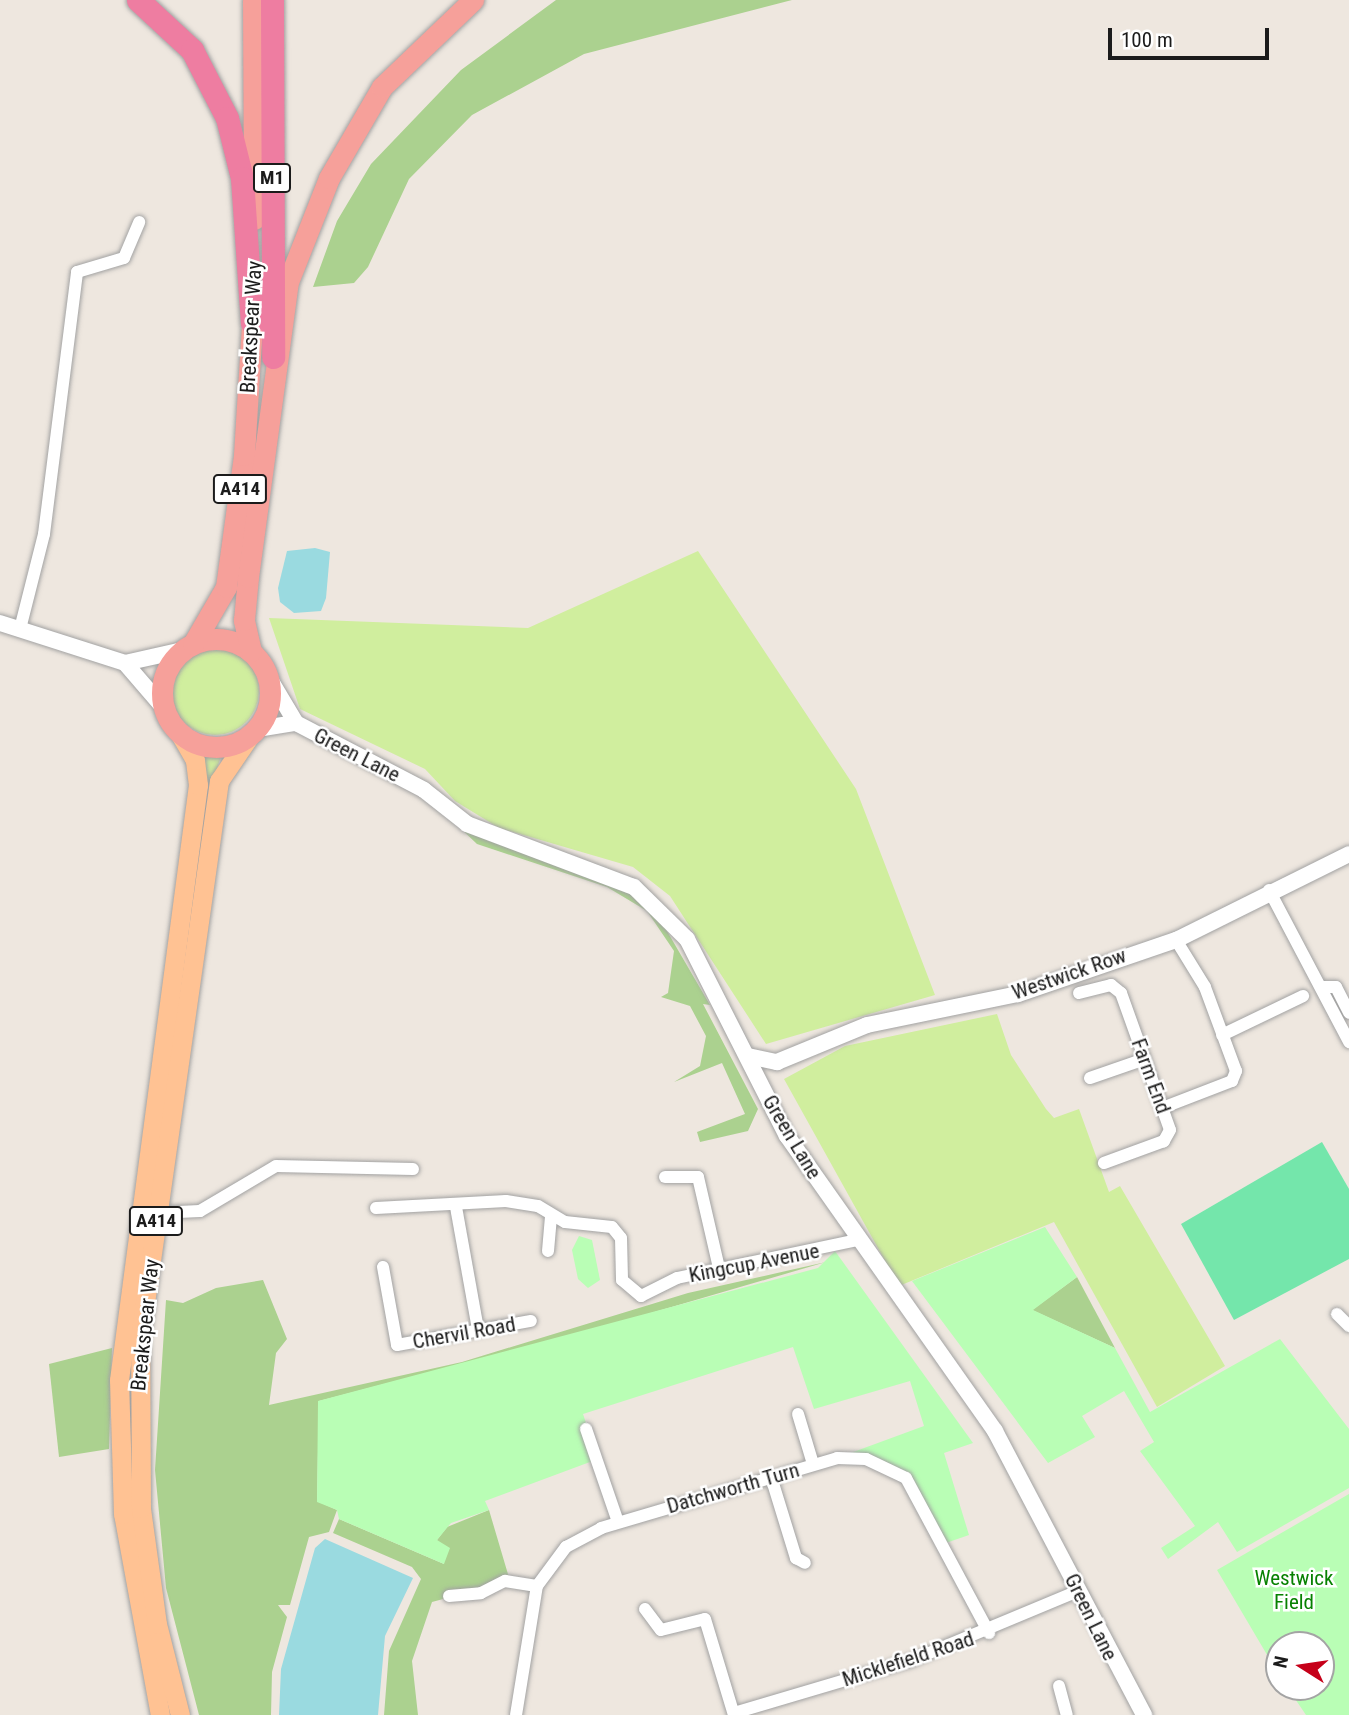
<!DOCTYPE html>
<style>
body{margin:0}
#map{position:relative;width:1349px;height:1715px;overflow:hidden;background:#eee7df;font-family:"Roboto Condensed",sans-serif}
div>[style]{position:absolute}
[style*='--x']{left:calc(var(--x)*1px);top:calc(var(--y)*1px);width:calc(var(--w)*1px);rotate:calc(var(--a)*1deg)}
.grass>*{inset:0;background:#d0ee9e}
.round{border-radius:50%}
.forest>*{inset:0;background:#abd18f}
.park>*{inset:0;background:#b9feb5}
.pitch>*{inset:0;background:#74e6ab}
.water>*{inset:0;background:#9adae0}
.roads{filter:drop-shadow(0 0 2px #a2a2a2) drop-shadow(0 0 2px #a2a2a2)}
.minor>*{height:12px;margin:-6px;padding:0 6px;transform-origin:6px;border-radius:6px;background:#fff}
.tertiary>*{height:16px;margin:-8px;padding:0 8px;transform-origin:8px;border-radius:8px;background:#fff}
.primary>*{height:19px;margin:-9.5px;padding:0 9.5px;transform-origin:9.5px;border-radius:9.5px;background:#ffc293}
.trunk>*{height:21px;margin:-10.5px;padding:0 10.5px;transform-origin:10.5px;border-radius:10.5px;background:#f6a09a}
.trunk>.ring{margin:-10.5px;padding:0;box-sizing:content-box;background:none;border:21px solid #f6a09a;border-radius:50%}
.motorway>*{height:23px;margin:-11.5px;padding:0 11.5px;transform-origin:11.5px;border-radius:11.5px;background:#ee7da1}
span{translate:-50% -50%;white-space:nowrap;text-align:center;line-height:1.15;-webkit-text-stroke:5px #fff;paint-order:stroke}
.shield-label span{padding:2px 5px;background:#fff;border:2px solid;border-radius:5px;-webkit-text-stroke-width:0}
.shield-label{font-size:19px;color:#1b1b1b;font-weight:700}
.street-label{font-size:21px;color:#1b1b1b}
.park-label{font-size:21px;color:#078101}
.north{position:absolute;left:1265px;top:1631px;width:70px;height:70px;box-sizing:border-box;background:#fff;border:2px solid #a4a4a4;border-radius:50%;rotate:282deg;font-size:19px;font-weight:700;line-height:28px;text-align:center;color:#1b1b1b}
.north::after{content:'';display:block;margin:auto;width:24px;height:32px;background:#c60019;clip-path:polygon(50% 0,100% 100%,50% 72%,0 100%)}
.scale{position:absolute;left:1108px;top:28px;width:161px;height:32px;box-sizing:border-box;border:4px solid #1b1b1b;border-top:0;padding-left:9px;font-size:21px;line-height:24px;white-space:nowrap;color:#1b1b1b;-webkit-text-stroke:5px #fff;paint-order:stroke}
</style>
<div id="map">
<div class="grass">
<i style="clip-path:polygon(698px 551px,856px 789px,935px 995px,766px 1044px,670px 896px,633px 867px,499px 828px,455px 801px,425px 769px,300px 709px,269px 618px,528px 628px)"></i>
<i class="round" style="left:171px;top:647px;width:88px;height:88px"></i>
<i style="clip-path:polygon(200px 749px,222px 752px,210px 793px,202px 792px)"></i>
<i style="clip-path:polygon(997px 1014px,1011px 1055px,1046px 1109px,1054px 1118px,1079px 1109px,1109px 1192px,1120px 1186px,1225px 1366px,1157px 1407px,1054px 1222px,899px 1286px,784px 1079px,845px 1046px)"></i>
</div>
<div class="forest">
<i style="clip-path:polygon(556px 0,792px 0,584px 54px,472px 115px,409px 179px,368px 267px,354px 283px,313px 287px,337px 221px,371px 164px,461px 70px)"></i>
<i style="clip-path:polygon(457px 825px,591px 869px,653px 907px,710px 1005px,703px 1004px,758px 1109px,748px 1131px,700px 1142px,697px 1132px,745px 1114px,722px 1063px,674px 1082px,700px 1066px,706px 1036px,690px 1006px,661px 997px,668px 993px,674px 951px,647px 911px,607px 887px,477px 844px)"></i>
<i style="clip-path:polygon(826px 1262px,593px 1330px,319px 1401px,317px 1501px,337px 1510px,329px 1532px,309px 1537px,290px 1605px,278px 1605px,287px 1617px,272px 1672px,271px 1715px,199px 1715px,166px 1588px,155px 1470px,166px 1300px,183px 1303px,216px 1288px,263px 1280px,287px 1339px,276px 1353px,269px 1405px,462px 1362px,688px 1293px)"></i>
<i style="clip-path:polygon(1077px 1277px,1115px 1348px,1032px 1310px)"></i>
<i style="clip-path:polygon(112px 1348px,109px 1449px,59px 1457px,49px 1364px)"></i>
<i style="clip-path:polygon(489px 1510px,510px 1581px,432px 1602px,412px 1661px,418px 1715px,384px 1715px,389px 1651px,421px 1579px,412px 1567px,333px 1533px,339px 1519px,444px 1564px,437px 1540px,447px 1527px)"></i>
</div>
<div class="park">
<i style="clip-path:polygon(1045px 1227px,1077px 1277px,1033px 1310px,1115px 1348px,1150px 1412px,1280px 1339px,1349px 1429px,1349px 1488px,1237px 1552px,1218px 1522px,1168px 1559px,1161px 1548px,1195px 1526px,1140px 1451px,1154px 1442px,1124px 1391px,1082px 1416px,1095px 1437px,1048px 1463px,912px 1281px)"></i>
<i style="clip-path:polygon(579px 1236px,592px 1240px,600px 1280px,588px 1288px,578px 1279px,572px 1250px)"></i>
<i style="clip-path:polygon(835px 1251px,973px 1443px,944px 1453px,969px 1535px,943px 1544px,919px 1497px,887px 1467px,837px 1458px,924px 1426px,910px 1381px,814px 1409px,793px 1347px,583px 1414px,598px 1459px,485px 1501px,489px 1510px,451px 1523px,437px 1540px,450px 1548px,444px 1564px,339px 1519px,337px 1510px,317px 1502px,318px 1401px,818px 1268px)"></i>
<i style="clip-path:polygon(1349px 1494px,1349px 1715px,1306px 1715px,1287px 1687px,1321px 1687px,1321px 1645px,1279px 1645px,1279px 1675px,1217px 1570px)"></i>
</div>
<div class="pitch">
<i style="clip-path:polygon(1322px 1142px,1349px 1189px,1349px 1259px,1234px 1320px,1181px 1224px)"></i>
</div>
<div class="water">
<i style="clip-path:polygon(315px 548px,330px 552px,326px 598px,321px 611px,294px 613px,280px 602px,278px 588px,287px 551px)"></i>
<i style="clip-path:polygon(325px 1539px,413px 1578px,385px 1636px,378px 1715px,279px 1715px,281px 1669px,315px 1548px)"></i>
</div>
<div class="roads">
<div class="minor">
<i style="--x:20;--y:629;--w:98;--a:-75.8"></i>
<i style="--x:44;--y:534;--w:264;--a:-82.8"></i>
<i style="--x:77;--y:272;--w:49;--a:-16.6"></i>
<i style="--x:124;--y:258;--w:39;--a:-67"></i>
<i style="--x:1269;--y:890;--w:172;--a:62.2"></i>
<i style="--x:1322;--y:987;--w:14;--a:0"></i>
<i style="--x:1336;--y:987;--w:29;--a:63"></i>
<i style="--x:1079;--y:993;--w:33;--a:-14"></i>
<i style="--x:1111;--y:985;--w:13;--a:39"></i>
<i style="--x:1121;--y:993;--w:145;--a:70.3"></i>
<i style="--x:1170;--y:1130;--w:13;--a:119"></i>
<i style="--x:1164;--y:1141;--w:64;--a:159.9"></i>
<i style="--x:1222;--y:1035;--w:90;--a:-25.7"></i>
<i style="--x:1090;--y:1078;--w:58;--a:-19.1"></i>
<i style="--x:1162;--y:1108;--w:75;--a:-21.1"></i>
<i style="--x:1232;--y:1081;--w:11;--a:-68"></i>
<i style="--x:1236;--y:1071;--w:90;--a:-110.3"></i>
<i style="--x:1205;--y:987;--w:55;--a:-121.7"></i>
<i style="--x:665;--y:1177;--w:33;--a:0"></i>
<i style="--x:698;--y:1177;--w:98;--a:77"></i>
<i style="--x:456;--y:1207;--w:124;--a:79.8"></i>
<i style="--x:376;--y:1208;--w:130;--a:-3.1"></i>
<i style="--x:506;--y:1201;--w:32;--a:9"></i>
<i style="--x:538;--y:1206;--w:31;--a:31"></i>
<i style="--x:565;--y:1222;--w:47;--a:6.1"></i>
<i style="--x:612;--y:1227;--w:14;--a:51"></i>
<i style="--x:621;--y:1238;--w:42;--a:88.6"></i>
<i style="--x:622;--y:1280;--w:25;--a:40"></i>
<i style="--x:641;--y:1296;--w:40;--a:-26.6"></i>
<i style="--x:677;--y:1278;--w:185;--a:-11.9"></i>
<i style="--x:157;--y:1213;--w:43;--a:-2.7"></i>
<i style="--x:200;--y:1211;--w:88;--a:-30.6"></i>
<i style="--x:276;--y:1166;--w:137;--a:1.3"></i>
<i style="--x:548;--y:1251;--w:34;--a:-85"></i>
<i style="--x:383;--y:1267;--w:79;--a:79.8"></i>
<i style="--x:397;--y:1345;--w:136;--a:-10.2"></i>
<i style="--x:1337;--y:1314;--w:17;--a:45"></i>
<i style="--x:798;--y:1414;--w:52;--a:73.3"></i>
<i style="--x:586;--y:1429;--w:98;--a:71"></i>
<i style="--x:772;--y:1480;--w:82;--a:72.9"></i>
<i style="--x:796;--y:1558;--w:10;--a:29"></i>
<i style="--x:449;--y:1596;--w:32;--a:-5"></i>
<i style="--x:481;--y:1593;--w:27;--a:-27"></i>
<i style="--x:505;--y:1581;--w:32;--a:9"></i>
<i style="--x:645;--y:1609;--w:26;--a:53"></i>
<i style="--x:661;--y:1630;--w:45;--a:-14"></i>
<i style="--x:705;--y:1619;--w:100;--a:73.2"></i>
<i style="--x:1059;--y:1686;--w:30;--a:75"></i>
<i style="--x:734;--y:1713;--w:184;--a:-16.5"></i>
<i style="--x:910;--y:1661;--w:182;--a:-22.6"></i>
<i style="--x:516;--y:1715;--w:131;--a:-80.8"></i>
<i style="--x:537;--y:1586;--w:49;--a:-53.4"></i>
<i style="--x:566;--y:1547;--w:40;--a:-28"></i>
<i style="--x:601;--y:1528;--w:246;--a:-16.5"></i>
<i style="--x:837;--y:1458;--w:29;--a:2"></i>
<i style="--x:866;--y:1459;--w:44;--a:25.4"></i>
<i style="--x:906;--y:1478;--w:176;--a:61.8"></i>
</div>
<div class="tertiary">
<i style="--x:0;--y:623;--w:131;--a:17.7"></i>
<i style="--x:125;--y:663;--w:59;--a:-12.6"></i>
<i style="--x:125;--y:663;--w:58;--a:49.2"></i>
<i style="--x:268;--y:676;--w:55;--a:59.2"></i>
<i style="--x:296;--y:723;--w:144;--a:27.6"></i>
<i style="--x:424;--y:790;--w:55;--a:38.3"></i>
<i style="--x:467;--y:824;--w:178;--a:20.7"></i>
<i style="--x:634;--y:887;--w:74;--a:44.5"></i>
<i style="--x:687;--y:939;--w:221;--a:63.1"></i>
<i style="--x:787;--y:1136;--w:361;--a:54.8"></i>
<i style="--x:995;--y:1431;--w:321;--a:62.3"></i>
<i style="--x:257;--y:729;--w:39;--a:-9"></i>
<i style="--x:748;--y:1056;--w:30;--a:12"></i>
<i style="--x:777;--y:1062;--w:97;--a:-22.3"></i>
<i style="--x:867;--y:1025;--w:154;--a:-11.6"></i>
<i style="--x:1018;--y:994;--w:167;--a:-18.9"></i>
<i style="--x:1176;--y:940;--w:193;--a:-26.4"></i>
</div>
<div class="primary">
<i style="--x:160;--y:1715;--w:204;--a:-100.4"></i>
<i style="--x:123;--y:1514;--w:134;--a:-91.7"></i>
<i style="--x:119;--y:1380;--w:600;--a:-82.44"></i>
<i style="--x:198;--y:785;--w:25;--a:-97"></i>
<i style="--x:195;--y:760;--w:30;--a:-120"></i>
<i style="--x:180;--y:1715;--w:94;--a:-104.2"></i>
<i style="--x:157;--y:1624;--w:117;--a:-97.9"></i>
<i style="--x:141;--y:1508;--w:170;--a:-90.3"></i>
<i style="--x:140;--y:1338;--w:563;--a:-81.93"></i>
<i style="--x:219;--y:781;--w:53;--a:-55.7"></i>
</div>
<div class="trunk">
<i style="--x:253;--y:0;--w:219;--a:89.7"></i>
<i class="ring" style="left:162px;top:639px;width:87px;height:87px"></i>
<i style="--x:193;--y:644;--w:66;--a:-59.9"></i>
<i style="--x:226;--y:587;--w:133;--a:-82.2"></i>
<i style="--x:244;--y:455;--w:148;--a:-86.5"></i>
<i style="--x:251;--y:651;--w:32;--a:-103"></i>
<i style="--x:244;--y:620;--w:43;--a:-84.7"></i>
<i style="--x:248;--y:577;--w:298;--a:-82.3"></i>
<i style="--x:288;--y:282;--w:112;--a:-68.5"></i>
<i style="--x:329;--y:178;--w:105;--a:-59.8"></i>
<i style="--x:382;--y:87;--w:126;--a:-43.7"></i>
</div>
<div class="motorway">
<i style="--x:138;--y:0;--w:74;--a:42.8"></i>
<i style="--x:192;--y:50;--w:76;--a:62.8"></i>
<i style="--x:227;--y:118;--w:62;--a:76"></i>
<i style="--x:242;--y:178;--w:145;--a:86.1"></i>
<i style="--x:272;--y:0;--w:357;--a:89.8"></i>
</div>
</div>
<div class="shield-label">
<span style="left:272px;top:178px">M1</span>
<span style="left:240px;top:489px">A414</span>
<span style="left:156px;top:1221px">A414</span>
</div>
<div class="street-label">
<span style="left:251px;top:327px;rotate:-87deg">Breakspear Way</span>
<span style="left:357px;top:755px;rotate:27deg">Green Lane</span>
<span style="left:1069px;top:974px;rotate:-19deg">Westwick Row</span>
<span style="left:1151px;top:1076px;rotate:70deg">Farm End</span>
<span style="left:792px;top:1137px;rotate:59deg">Green Lane</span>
<span style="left:754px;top:1263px;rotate:-11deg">Kingcup Avenue</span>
<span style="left:145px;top:1325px;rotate:-84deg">Breakspear Way</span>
<span style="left:464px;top:1333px;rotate:-10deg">Chervil Road</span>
<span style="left:733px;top:1488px;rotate:-16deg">Datchworth Turn</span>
<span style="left:1091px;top:1617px;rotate:64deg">Green Lane</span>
<span style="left:908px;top:1659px;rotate:-18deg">Micklefield Road</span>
</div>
<div class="park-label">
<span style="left:1294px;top:1590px">Westwick<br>Field</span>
</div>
<div class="north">N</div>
<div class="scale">100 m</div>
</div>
